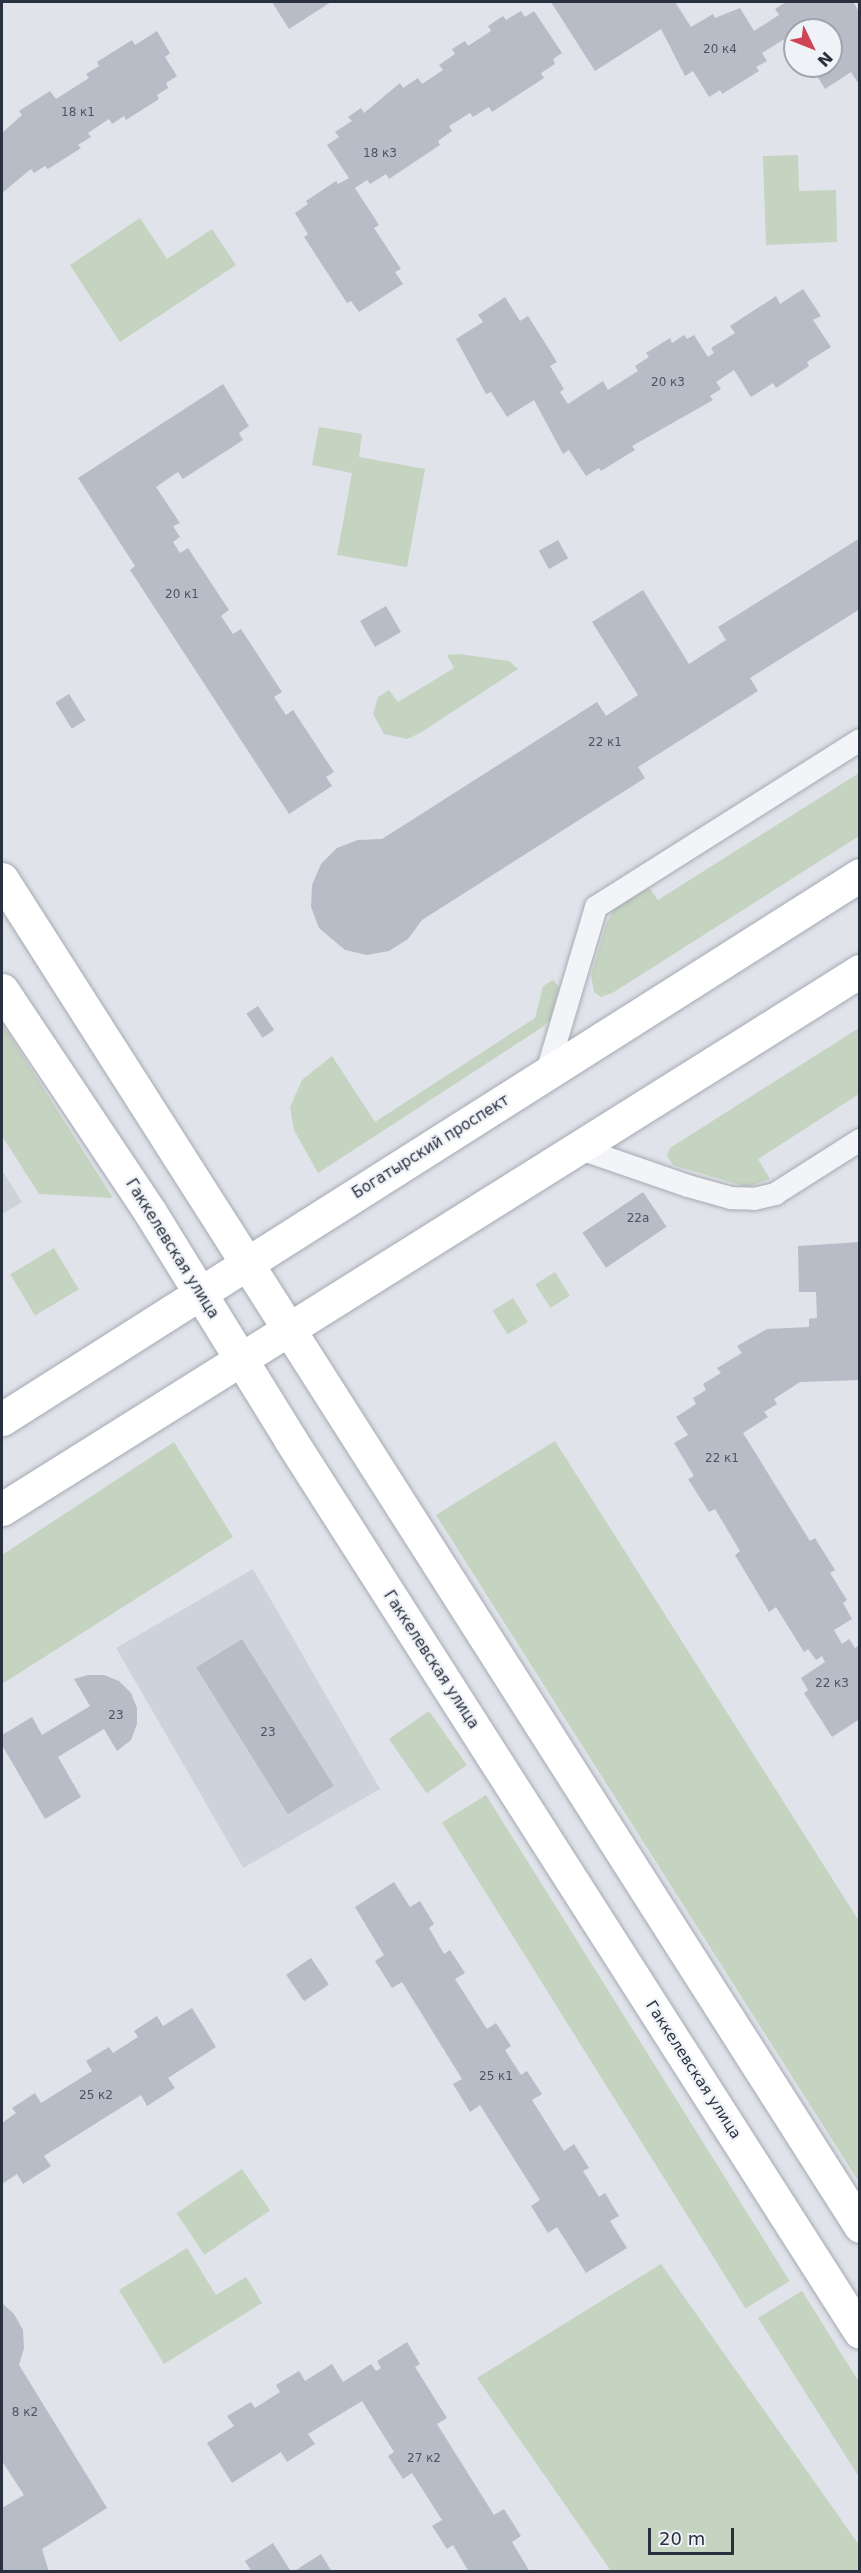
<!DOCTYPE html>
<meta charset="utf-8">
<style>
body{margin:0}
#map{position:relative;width:861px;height:2573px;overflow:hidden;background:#e0e3e9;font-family:"DejaVu Sans",sans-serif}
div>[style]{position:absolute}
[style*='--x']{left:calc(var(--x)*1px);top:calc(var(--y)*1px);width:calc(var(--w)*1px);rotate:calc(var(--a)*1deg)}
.built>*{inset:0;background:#ced2db;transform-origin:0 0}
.green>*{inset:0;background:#c5d3c1;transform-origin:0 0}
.building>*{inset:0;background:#b7bcc6;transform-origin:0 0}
.roads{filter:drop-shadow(0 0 2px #a5aab3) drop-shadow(0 0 2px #a5aab3)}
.street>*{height:22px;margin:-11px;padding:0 11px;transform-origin:11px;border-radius:11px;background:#f3f4f7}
.secondary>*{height:33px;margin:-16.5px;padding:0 16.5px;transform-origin:16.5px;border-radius:16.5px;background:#fff}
span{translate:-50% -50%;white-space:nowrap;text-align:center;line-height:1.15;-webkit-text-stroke:4.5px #eff2f6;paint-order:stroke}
.number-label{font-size:12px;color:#4c5462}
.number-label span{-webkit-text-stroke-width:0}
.street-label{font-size:15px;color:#293140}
.frame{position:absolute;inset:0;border:3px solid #293140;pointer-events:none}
.north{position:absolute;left:783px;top:18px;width:60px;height:60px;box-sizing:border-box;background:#eff2f6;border:2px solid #a0a5ad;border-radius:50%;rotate:133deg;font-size:16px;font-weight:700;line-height:24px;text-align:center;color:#293140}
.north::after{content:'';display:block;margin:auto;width:21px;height:27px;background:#ce4556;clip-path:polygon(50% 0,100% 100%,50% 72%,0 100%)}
.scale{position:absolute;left:648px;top:2528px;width:86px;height:27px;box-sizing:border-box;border:3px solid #293140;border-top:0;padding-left:8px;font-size:18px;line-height:21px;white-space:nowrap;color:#293140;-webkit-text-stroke:4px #eff2f6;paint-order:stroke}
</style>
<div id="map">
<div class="built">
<i style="clip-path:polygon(2px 1170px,22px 1202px,2px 1214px)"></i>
<i style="left:253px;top:1569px;width:254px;height:158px;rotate:60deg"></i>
</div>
<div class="green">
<i style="clip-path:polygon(798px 155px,799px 191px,836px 190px,837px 242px,766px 245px,763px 156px)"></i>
<i style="clip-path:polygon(140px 218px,167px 259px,212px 229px,236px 265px,120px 342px,70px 265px)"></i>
<i style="clip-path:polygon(319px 427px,362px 434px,359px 457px,425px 469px,407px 567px,337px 555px,352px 473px,312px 465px)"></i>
<i style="clip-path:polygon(459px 654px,509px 661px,518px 669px,420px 733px,407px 739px,384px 734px,373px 714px,378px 697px,389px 690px,398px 702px,454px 668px,447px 655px)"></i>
<i style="clip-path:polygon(859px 773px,859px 836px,614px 992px,601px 997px,594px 992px,591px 975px,606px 924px,615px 907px,648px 886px,658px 900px)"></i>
<i style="clip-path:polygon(553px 980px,559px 987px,550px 1020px,541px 1028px,318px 1173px,294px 1130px,290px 1107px,302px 1080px,332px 1056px,375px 1122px,535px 1018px,543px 986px)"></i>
<i style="clip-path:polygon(2px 1023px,113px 1198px,39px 1194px,2px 1136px)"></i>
<i style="clip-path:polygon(859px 1028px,859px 1094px,758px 1159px,770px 1179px,747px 1187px,673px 1165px,667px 1156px,670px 1148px)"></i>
<i style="left:54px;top:1248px;width:48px;height:51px;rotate:59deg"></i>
<i style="left:555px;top:1272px;width:28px;height:23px;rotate:58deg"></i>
<i style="left:513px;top:1298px;width:28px;height:24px;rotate:58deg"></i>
<i style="clip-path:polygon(555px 1441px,859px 1921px,859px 2182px,436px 1515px)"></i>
<i style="clip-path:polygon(174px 1442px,233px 1537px,2px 1684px,2px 1555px)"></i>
<i style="left:429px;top:1711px;width:66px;height:49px;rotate:55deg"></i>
<i style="left:486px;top:1795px;width:573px;height:52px;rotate:58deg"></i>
<i style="left:242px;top:2169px;width:50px;height:79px;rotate:56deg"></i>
<i style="clip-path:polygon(187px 2248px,216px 2295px,246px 2277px,262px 2303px,164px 2364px,119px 2290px)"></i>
<i style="clip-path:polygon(661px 2264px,859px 2545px,859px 2568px,855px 2571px,611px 2571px,477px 2378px)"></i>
<i style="clip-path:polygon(802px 2291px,859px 2382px,859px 2477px,758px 2318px)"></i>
</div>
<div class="building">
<i style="clip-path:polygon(272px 2px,331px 2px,289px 29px)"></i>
<i style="clip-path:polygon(551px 2px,675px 2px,691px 27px,713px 14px,715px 18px,740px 8px,754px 31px,779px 15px,775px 9px,786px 2px,853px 2px,860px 13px,860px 86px,851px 72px,825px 89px,812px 68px,806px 71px,803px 66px,831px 66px,831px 30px,795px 30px,795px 53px,786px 38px,762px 53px,767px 61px,756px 67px,759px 71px,722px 94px,720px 90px,709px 97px,693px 71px,685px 76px,661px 29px,595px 71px)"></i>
<i style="clip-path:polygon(521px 11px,525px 17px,534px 11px,562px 53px,553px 59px,555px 64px,541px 73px,544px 78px,492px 112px,489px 107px,473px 117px,470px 113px,449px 126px,452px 131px,438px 141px,440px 145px,389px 179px,386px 174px,370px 184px,367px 180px,355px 188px,379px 225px,374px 228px,401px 269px,395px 272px,403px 284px,359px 312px,351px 301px,347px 303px,304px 237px,308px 234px,295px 213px,308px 204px,306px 201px,336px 181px,338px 184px,349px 178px,327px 145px,339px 137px,335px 132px,352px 121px,348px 117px,361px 108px,364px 113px,400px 83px,403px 88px,418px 78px,422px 84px,443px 70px,439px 65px,455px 54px,452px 49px,465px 41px,468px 46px,491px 31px,488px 26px,503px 16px,506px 20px)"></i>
<i style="clip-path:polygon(157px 31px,170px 53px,165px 57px,177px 76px,166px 83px,168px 88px,157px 95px,159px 99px,126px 120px,124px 116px,112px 124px,109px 119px,88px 133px,91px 137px,78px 145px,81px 148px,48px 169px,45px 166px,34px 173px,31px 169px,2px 193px,2px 133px,22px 115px,19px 111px,50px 91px,56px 99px,89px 78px,86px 74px,99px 66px,97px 62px,132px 40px,135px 45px)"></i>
<i style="clip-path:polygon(803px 289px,821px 316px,813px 320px,831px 347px,807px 362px,809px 366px,776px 388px,773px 383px,751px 397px,734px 370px,716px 382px,721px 389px,710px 396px,713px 400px,632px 446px,635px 450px,601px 471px,599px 468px,586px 476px,569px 450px,563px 454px,534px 400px,507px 417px,491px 392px,486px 394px,456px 339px,483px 322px,478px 315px,505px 297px,520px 321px,528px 316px,557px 362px,550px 366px,564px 389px,560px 392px,568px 404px,603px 381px,608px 390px,638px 371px,635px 366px,649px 357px,646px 353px,670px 338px,672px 343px,684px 335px,687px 339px,694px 335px,708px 357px,714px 353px,711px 348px,735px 333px,730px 326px,776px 296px,780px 304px)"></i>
<i style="clip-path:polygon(223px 384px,249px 426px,239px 433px,243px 440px,183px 479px,178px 472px,156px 487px,180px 523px,173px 526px,180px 537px,173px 542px,180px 553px,188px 548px,229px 610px,221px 616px,233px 634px,241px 629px,282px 692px,274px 697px,286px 715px,293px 710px,334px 772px,326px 777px,332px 786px,289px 814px,130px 570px,135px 566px,78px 478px)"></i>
<i style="clip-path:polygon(860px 538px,860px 609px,750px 678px,758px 691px,638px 767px,645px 778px,422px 920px,408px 939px,389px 951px,367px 955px,345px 950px,319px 928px,311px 907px,312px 885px,321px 864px,337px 848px,358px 840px,382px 839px,597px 702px,606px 716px,638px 695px,592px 622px,643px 590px,689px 664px,726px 640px,718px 627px)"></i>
<i style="left:558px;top:540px;width:21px;height:22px;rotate:61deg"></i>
<i style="left:386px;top:606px;width:30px;height:30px;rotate:60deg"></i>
<i style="left:69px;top:694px;width:31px;height:16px;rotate:58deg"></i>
<i style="left:258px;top:1006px;width:29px;height:14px;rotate:56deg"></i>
<i style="left:643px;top:1192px;width:42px;height:73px;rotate:56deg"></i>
<i style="clip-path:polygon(860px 1242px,860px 1380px,800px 1382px,774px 1399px,777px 1404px,764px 1412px,768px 1417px,743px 1433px,810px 1541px,815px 1538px,835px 1570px,830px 1573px,847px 1600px,843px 1603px,852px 1619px,834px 1630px,842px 1644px,849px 1639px,855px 1648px,860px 1645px,860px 1719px,832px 1737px,804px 1693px,808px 1690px,801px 1678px,825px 1662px,822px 1656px,816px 1660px,808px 1649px,804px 1652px,776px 1607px,769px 1612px,735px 1555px,740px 1551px,715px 1509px,709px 1512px,688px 1479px,694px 1476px,674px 1443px,688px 1435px,676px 1417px,696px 1404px,693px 1398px,706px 1390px,703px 1384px,721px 1373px,717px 1368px,742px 1353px,737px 1346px,767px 1329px,809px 1327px,809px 1319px,817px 1318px,816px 1292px,799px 1292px,798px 1246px)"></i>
<i style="left:242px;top:1639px;width:173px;height:54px;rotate:58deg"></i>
<i style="clip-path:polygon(88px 1675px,104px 1675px,119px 1681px,131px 1693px,137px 1708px,137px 1724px,131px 1740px,117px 1751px,104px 1729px,58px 1757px,81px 1797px,45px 1819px,2px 1745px,2px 1735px,32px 1717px,42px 1735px,90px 1706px,74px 1679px)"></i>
<i style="clip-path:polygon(394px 1882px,410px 1907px,420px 1901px,434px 1924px,429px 1928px,444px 1954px,450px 1950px,465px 1973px,455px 1979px,487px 2029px,496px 2023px,511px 2046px,505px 2050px,521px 2075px,527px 2071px,542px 2094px,532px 2100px,564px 2151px,574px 2144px,589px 2168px,583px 2171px,599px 2197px,605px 2193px,619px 2216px,610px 2221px,627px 2248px,586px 2273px,557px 2227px,548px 2233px,531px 2206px,540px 2200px,480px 2105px,470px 2112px,453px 2084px,462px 2079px,402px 1982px,392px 1988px,375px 1961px,384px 1955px,355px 1907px)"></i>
<i style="left:311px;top:1958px;width:32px;height:30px;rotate:56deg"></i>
<i style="clip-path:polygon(192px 2008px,216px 2047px,168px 2078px,175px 2088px,147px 2106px,141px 2095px,44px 2156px,51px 2166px,23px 2184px,17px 2174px,2px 2184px,2px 2123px,16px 2113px,12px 2108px,35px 2093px,41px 2103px,92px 2071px,86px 2061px,109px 2047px,113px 2053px,138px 2037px,134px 2031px,157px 2016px,163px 2026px)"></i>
<i style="clip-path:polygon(2px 2303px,14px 2314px,23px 2330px,24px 2348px,19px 2365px,107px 2508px,42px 2549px,49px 2572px,2px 2572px,2px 2508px,24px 2495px,2px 2461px)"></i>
<i style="clip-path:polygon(407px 2342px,420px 2364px,415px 2367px,447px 2418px,437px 2424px,494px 2515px,504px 2509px,521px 2536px,512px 2542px,530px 2572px,469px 2572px,453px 2545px,447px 2549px,432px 2526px,442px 2520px,412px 2473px,403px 2479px,388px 2456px,394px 2452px,362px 2401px,308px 2434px,315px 2444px,287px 2462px,281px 2452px,232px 2483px,207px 2443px,234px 2426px,227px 2416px,251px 2402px,255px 2408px,280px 2392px,276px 2385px,299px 2371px,305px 2381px,332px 2364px,343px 2382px,371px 2364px,376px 2371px,381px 2368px,377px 2361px)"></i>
<i style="clip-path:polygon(273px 2543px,290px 2570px,252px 2572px,245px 2561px)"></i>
<i style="clip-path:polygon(321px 2554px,332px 2572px,293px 2572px)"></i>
</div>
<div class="roads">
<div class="street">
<i style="--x:546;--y:1075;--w:175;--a:-73.4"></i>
<i style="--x:596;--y:907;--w:312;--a:-32.3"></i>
<i style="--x:578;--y:1148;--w:116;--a:19.1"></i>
<i style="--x:688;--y:1186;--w:45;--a:15.6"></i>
<i style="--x:731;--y:1198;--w:23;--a:2"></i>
<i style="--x:754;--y:1199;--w:22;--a:-13"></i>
<i style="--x:775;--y:1194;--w:101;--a:-32.4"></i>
</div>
<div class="secondary">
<i style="--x:2;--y:879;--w:1597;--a:57.5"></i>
<i style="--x:2;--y:990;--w:267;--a:56.3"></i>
<i style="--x:150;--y:1212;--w:267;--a:58.3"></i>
<i style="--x:290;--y:1439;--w:1059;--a:57.45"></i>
<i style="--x:2;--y:1419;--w:1016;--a:-32.38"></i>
<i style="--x:2;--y:1509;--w:1013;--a:-32.09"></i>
</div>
</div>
<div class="number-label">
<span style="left:720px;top:50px">20 к4</span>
<span style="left:78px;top:113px">18 к1</span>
<span style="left:380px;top:154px">18 к3</span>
<span style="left:668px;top:383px">20 к3</span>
<span style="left:182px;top:595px">20 к1</span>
<span style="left:605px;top:743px">22 к1</span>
<span style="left:638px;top:1219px">22а</span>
<span style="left:722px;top:1459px">22 к1</span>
<span style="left:832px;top:1684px">22 к3</span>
<span style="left:116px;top:1716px">23</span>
<span style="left:268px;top:1733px">23</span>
<span style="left:496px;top:2077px">25 к1</span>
<span style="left:96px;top:2096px">25 к2</span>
<span style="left:25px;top:2413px">8 к2</span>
<span style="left:424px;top:2459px">27 к2</span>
</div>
<div class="street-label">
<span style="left:431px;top:1147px;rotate:-32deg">Богатырский проспект</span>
<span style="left:172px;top:1249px;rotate:58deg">Гаккелевская улица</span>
<span style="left:431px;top:1660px;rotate:57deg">Гаккелевская улица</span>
<span style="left:693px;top:2070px;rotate:57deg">Гаккелевская улица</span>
</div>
<div class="frame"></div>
<div class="north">N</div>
<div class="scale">20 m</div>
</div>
